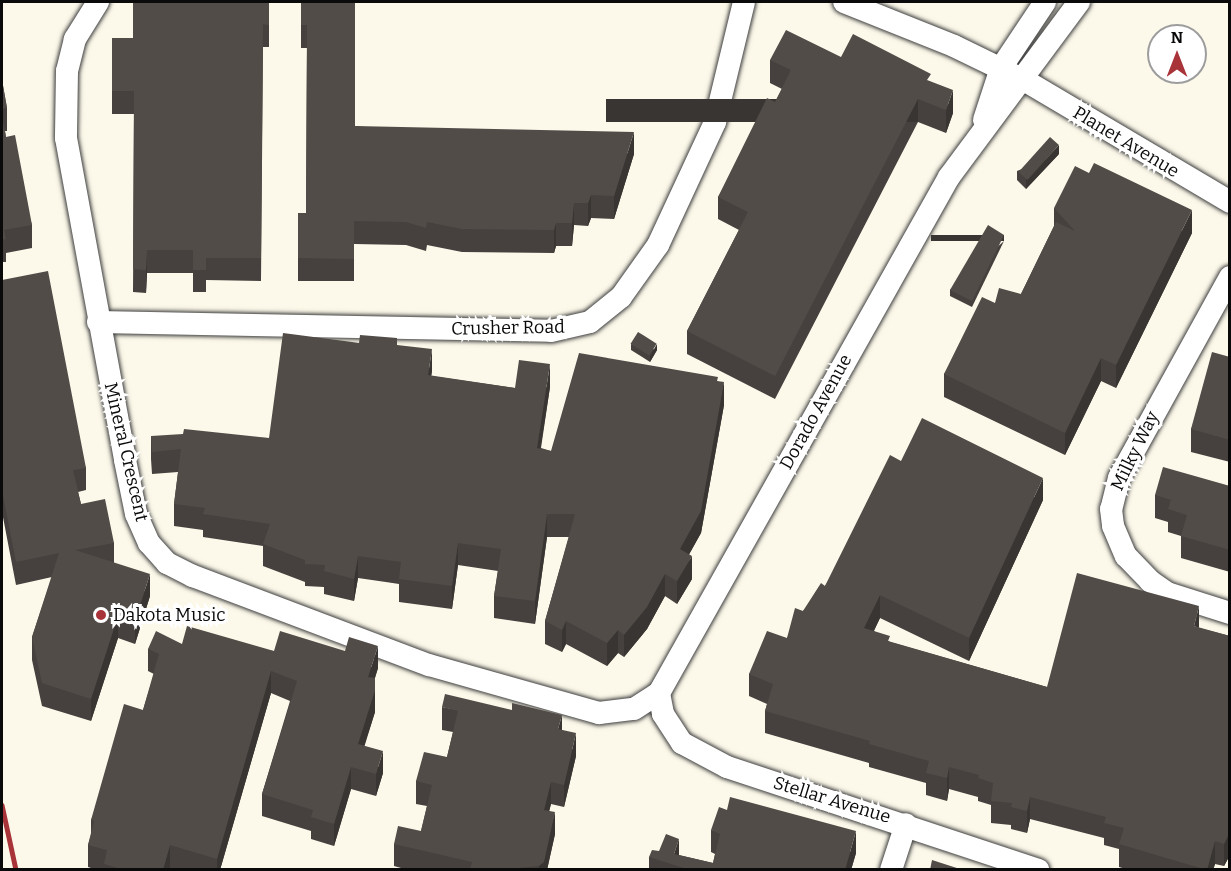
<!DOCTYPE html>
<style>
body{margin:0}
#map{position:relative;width:1231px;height:871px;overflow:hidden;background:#fcf9ea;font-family:Bitter,serif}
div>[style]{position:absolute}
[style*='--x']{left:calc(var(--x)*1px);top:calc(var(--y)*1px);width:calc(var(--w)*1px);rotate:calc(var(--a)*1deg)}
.roads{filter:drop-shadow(0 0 2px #3d3d3d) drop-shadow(0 0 2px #3d3d3d)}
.minor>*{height:22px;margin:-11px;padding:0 11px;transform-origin:11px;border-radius:11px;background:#fff}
.rail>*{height:4.5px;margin:-2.25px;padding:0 2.25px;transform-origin:2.25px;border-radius:2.25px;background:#a83439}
.wall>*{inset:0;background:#46413e}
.shaded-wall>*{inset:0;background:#393532;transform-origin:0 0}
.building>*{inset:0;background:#514c48;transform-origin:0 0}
.dots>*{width:16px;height:16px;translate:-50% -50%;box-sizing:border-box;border:3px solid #fff;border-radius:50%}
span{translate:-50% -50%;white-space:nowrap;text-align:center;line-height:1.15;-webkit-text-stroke:6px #fff;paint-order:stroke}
.street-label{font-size:18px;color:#0a0a0a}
.poi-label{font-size:18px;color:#0a0a0a}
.left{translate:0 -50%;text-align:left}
.frame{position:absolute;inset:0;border:3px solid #0a0a0a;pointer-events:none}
.north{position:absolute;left:1147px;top:24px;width:60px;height:60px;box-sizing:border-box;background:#fff;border:2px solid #9d9d9d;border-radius:50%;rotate:0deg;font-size:16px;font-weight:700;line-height:24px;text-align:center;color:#0a0a0a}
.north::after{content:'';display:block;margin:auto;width:21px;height:27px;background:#a83439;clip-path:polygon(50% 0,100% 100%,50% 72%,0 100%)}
</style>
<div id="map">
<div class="roads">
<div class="minor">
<i style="--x:98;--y:2;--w:44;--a:121.9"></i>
<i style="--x:75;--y:39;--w:33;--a:104"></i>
<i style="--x:67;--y:71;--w:67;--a:90.9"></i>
<i style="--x:66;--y:138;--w:327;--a:79.6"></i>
<i style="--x:125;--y:460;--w:55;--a:78.5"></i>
<i style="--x:136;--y:514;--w:32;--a:66"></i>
<i style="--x:149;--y:543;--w:27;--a:48"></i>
<i style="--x:167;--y:563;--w:29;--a:27"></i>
<i style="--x:193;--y:576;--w:252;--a:20.7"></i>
<i style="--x:429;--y:665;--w:177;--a:15.8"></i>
<i style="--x:599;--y:713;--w:35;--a:-7"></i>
<i style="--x:634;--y:709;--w:30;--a:-33"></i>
<i style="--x:659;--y:693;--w:592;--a:-60.66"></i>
<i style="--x:949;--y:177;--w:218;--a:-53.4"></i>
<i style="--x:844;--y:2;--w:118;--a:21.8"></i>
<i style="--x:954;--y:46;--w:78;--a:25.9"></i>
<i style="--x:1024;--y:80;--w:239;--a:30.6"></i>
<i style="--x:984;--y:120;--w:55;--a:-71.9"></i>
<i style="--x:1001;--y:68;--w:79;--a:-56.3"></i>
<i style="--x:1230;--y:277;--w:230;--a:118.9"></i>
<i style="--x:1119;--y:478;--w:32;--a:104"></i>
<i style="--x:1111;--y:509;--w:17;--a:83"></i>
<i style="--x:1113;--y:526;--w:33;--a:67"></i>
<i style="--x:1126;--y:556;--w:35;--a:46"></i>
<i style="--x:1150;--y:581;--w:21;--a:35"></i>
<i style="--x:1167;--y:593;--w:66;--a:17.6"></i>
<i style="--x:98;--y:322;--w:453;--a:1.1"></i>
<i style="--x:551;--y:331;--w:40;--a:-13"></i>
<i style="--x:590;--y:322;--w:40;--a:-39"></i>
<i style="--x:621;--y:297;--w:64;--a:-54.6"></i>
<i style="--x:658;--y:245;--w:136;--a:-65.1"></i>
<i style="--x:715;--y:122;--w:123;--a:-76.4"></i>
<i style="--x:659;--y:693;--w:21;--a:79"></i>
<i style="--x:663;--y:714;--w:35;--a:57"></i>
<i style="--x:682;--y:743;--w:51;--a:28.1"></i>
<i style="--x:727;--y:767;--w:328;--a:18.3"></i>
<i style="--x:891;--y:870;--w:48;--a:-71.9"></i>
</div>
</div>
<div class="rail">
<i style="--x:2;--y:805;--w:66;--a:77.8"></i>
</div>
<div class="wall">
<i style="clip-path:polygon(220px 2px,269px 2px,269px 47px,263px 47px,261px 281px,206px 280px,206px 292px,193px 292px,193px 273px,147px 273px,146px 293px,133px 292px,134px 114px,112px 114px,112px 91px,133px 38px)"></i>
<i style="clip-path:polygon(301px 2px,355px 126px,634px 154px,614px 219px,591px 218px,588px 226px,574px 225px,572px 246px,556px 246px,554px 253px,462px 252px,427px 245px,426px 251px,406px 245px,354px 244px,354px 281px,298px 281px,298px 213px,306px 213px,307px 48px,301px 48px)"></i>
<i style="clip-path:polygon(841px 57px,931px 82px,953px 113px,946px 133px,918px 122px,775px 399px,687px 354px,687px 331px,739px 230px,718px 219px,718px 197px,775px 102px,782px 89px,770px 83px,770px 60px)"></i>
<i style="clip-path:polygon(2px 80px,7px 108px,7px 131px,5px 131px,6px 137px,32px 225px,32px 248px,6px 253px,6px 262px,2px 262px)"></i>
<i style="clip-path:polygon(1059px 154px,1026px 189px,1017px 180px,1017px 171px)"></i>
<i style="clip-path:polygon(1054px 208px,1192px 233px,1116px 388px,1101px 381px,1065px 455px,944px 397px,944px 374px,995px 303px,1021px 294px,1054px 226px)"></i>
<i style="clip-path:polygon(1004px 241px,972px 307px,950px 296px,950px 290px)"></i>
<i style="clip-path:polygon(2px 280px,86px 468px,86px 490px,78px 492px,81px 504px,114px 543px,114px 563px,150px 596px,135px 644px,118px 638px,91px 721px,42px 706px,32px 660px,32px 637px,52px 577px,16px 585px,2px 512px)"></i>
<i style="clip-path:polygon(359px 343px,397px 345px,432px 371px,431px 376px,515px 388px,550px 387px,541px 448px,551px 451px,718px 381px,724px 405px,701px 533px,689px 554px,692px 579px,677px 604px,665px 596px,647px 629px,624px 657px,618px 653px,607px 666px,566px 644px,562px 652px,545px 644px,545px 621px,569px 537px,547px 537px,535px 624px,494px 618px,494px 596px,498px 571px,458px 565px,452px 609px,399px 602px,399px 584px,358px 578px,354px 601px,324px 594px,324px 587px,305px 586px,305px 582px,263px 566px,263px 546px,203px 537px,203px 530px,174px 526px,174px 504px,178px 472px,152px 474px,151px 459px,151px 436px,269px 438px)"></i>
<i style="clip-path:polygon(631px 344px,657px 350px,650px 362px,631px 350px)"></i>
<i style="clip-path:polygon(1230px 357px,1230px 462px,1191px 452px,1191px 429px)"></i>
<i style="clip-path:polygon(901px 461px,1043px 500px,969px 661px,880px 618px,874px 631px,890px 642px,1047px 687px,1199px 628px,1230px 636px,1230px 855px,1224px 866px,1215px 864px,1213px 870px,1129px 870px,1119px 867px,1119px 849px,1104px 845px,1104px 838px,1030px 819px,1027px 833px,1011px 829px,1011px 825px,991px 823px,991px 805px,978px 801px,978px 797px,949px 789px,947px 801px,926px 795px,926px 783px,869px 767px,869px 763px,765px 733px,765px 711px,767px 704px,749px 696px,749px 674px,787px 638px,803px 611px,825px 586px)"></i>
<i style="clip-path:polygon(1230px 486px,1230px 572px,1181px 558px,1181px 536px,1168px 532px,1168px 522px,1155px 518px,1155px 495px)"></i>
<i style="clip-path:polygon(182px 644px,274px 651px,378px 668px,375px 678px,375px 712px,364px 746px,383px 773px,376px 796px,351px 789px,334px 846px,311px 839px,311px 831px,262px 816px,262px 794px,290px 701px,271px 693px,220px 870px,177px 870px,170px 868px,170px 870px,97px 870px,88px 867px,88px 845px,91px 835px,91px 820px,143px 710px,154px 674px,148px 671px,148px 649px)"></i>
<i style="clip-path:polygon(442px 707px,562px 730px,576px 756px,564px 807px,551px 804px,549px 811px,555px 834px,547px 870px,408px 870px,394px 866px,394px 844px,421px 831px,427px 806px,416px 804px,416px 781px,447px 757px,453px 732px,442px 730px)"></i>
<i style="clip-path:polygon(711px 830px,856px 853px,851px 870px,649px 870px,649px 857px,679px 855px,713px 863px,715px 854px,711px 852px)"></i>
</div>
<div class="shaded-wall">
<i style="clip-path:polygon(953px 90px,953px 113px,946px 133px,946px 110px)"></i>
<i style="left:918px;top:99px;width:23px;height:312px;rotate:90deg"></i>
<i style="clip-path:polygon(634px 132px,634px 154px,614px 219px,614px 196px)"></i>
<i style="clip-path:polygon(1059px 145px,1059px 154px,1026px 189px,1026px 180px)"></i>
<i style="clip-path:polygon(591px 195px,591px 218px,588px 226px,588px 203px)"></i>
<i style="clip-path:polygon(574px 203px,574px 225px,572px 246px,572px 223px)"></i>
<i style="clip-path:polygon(1192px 210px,1192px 233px,1116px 388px,1116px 365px)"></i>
<i style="clip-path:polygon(556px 223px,556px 246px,554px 253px,554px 230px)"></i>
<i style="left:1004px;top:235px;width:6px;height:73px;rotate:90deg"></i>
<i style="clip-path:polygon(147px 250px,147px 273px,146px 293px,146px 270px)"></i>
<i style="clip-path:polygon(657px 344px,657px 350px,650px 362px,650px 356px)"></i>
<i style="clip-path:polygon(432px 349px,432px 371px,428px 398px,428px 375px)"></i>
<i style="clip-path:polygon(1101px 358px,1101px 381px,1065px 455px,1065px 433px)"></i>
<i style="clip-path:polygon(550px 364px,550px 387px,537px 470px,537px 448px)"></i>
<i style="clip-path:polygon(724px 382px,724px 405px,701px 533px,680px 571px,680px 549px)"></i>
<i style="clip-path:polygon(1043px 478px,1043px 500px,969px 661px,969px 638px)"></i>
<i style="clip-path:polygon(547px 514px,547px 537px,535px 624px,535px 601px)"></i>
<i style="clip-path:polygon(458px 543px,458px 565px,452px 609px,452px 586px)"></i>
<i style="clip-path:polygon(358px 556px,358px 578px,354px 601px,354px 579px)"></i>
<i style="clip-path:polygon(692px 556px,692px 579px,677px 604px,677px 581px)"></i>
<i style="clip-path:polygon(150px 574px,150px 596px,135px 644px,135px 621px)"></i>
<i style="clip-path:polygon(665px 574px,665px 596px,647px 629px,624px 657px,624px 635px)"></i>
<i style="clip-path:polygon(880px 595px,880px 618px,864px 650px,864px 628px)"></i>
<i style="clip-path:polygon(1199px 606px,1199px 628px,1194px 626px)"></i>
<i style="clip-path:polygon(118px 616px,118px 638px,91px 721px,91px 699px)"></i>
<i style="clip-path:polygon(566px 621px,566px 644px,562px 652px,562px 630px)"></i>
<i style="clip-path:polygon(618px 630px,618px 653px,607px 666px,607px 643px)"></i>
<i style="clip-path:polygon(378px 646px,378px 668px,368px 699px,368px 677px)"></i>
<i style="clip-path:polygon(271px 671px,271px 693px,220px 870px,217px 870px,217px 859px)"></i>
<i style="clip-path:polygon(375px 690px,375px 712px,358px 767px,358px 744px)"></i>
<i style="clip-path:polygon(562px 715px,562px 737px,558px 729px)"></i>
<i style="clip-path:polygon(576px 733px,576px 756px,564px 807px,564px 785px)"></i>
<i style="clip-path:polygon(383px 751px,383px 773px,376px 796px,376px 774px)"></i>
<i style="clip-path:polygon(351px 767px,351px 789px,334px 846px,334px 824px)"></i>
<i style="clip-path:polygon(949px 767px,949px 789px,947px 801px,947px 778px)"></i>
<i style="clip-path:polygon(551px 782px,551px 804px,544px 832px,544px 810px)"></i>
<i style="clip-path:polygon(1030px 797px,1030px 819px,1027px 833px,1027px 811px)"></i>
<i style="clip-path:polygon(555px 812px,555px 834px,547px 870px,539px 870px,539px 866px)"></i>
<i style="clip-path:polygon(856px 831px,856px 853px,851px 870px,845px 870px)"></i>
<i style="clip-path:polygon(1230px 832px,1230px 855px,1224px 866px,1224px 844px)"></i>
<i style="clip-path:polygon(679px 839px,679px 861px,674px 854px)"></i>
<i style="clip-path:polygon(1215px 841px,1215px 864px,1213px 870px,1207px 870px)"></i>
<i style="clip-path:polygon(170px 845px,170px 870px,163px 870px)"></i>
</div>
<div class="building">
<i style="clip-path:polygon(133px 2px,269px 2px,269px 25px,263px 24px,261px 258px,206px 258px,206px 270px,193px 270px,193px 250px,147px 250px,146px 270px,133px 269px,134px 91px,112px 91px,112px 38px,133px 38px)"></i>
<i style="clip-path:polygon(301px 2px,355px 2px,355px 126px,634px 132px,614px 196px,591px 195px,588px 203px,574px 203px,572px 223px,556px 223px,554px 230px,462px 229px,427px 222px,426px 228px,406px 222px,354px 221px,354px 259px,298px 258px,298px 213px,306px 213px,307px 25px,301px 25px)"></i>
<i style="clip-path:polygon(786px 30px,841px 57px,853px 34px,931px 74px,927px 80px,953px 90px,946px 110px,918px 99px,775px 376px,687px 331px,748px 212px,718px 197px,767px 98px,775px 102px,791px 70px,770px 60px)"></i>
<i style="clip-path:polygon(2px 80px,7px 108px,2px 109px)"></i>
<i style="clip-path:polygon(2px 115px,6px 137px,15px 135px,32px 225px,4px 230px,6px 239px,2px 240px)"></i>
<i style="left:1050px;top:137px;width:12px;height:47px;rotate:42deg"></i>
<i style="clip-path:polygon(1094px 163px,1192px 210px,1116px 365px,1101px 358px,1065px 433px,944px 374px,982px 297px,995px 303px,999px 288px,1021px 294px,1056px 222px,1075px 231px,1054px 208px,1075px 166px,1089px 173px)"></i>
<i style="clip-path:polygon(988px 225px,1004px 235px,972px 301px,950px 290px)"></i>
<i style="clip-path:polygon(48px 271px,86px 468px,73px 470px,81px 504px,105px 499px,114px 543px,75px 550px,150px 574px,135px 621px,118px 616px,91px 699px,42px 683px,32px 637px,59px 553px,16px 562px,2px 490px,2px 280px)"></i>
<i style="left:638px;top:332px;width:22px;height:14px;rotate:32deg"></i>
<i style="clip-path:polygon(283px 333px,359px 343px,360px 335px,397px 338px,397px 345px,432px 349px,428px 375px,515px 388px,519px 360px,550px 364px,537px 448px,551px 451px,579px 353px,718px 377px,717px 381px,724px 382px,701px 511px,680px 549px,692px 556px,677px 581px,665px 574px,647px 607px,624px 635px,618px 630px,607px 643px,566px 621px,562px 630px,545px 621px,575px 514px,547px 514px,535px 601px,494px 596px,501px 549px,458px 543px,452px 586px,399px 579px,401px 562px,358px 556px,354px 579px,324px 571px,325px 565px,305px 564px,305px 560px,263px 544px,270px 524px,203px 514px,205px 508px,174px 504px,181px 449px,152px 452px,151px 436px,183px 434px,184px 429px,269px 438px)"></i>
<i style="clip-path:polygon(1212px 352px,1230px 357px,1230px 440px,1191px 429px)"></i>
<i style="clip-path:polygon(922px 418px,1043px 478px,969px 638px,880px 595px,864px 628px,890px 636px,888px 641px,1047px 687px,1077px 573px,1199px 606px,1194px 626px,1230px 636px,1230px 832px,1224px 844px,1215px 841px,1207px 870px,1119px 844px,1124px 828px,1104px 823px,1106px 817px,1030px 797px,1027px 811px,1011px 807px,1012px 803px,991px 801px,993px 783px,978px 778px,979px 775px,949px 767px,947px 778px,926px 773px,929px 761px,869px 744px,870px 741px,765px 711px,773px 684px,749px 674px,767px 631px,787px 638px,795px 608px,803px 611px,821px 583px,825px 586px,890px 455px,901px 461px)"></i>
<i style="clip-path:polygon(1163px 467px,1230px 486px,1230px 550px,1181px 536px,1187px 515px,1168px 509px,1171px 500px,1155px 495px)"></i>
<i style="clip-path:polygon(187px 626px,274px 651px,280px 631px,345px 651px,349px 637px,378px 646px,368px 677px,375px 678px,375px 690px,358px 744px,383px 751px,376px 774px,351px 767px,334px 824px,311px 817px,313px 810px,262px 794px,297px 681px,271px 671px,217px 859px,170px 845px,163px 870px,124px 870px,104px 864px,107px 850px,88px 845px,94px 821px,91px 820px,124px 704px,143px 710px,159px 654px,148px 649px,156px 631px,182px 644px)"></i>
<i style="clip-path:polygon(445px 694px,512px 710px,512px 703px,562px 715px,558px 729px,576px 733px,564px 785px,551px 782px,544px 810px,555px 812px,544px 862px,539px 866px,496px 870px,470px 870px,472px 862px,394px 844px,398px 826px,421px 831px,432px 785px,416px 781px,424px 752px,447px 757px,458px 711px,442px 707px)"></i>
<i style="clip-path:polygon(730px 797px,856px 831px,845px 870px,690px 870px,649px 857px,652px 850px,659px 851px,666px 834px,679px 839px,674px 854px,713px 863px,720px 834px,711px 830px,719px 807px,727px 810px)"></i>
<i style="clip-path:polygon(932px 860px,963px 870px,930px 870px)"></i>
</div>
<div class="dots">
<i style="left:101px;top:615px;background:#a83439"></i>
</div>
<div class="street-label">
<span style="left:1126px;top:142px;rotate:31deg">Planet Avenue</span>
<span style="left:508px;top:328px;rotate:-1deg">Crusher Road</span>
<span style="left:816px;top:412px;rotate:-61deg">Dorado Avenue</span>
<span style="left:1135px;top:451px;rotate:-64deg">Milky Way</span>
<span style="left:126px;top:452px;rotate:77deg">Mineral Crescent</span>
<span style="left:832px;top:800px;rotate:17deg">Stellar Avenue</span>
</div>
<div class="poi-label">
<span class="left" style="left:113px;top:615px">Dakota Music</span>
</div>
<div class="frame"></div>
<div class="north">N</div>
</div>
